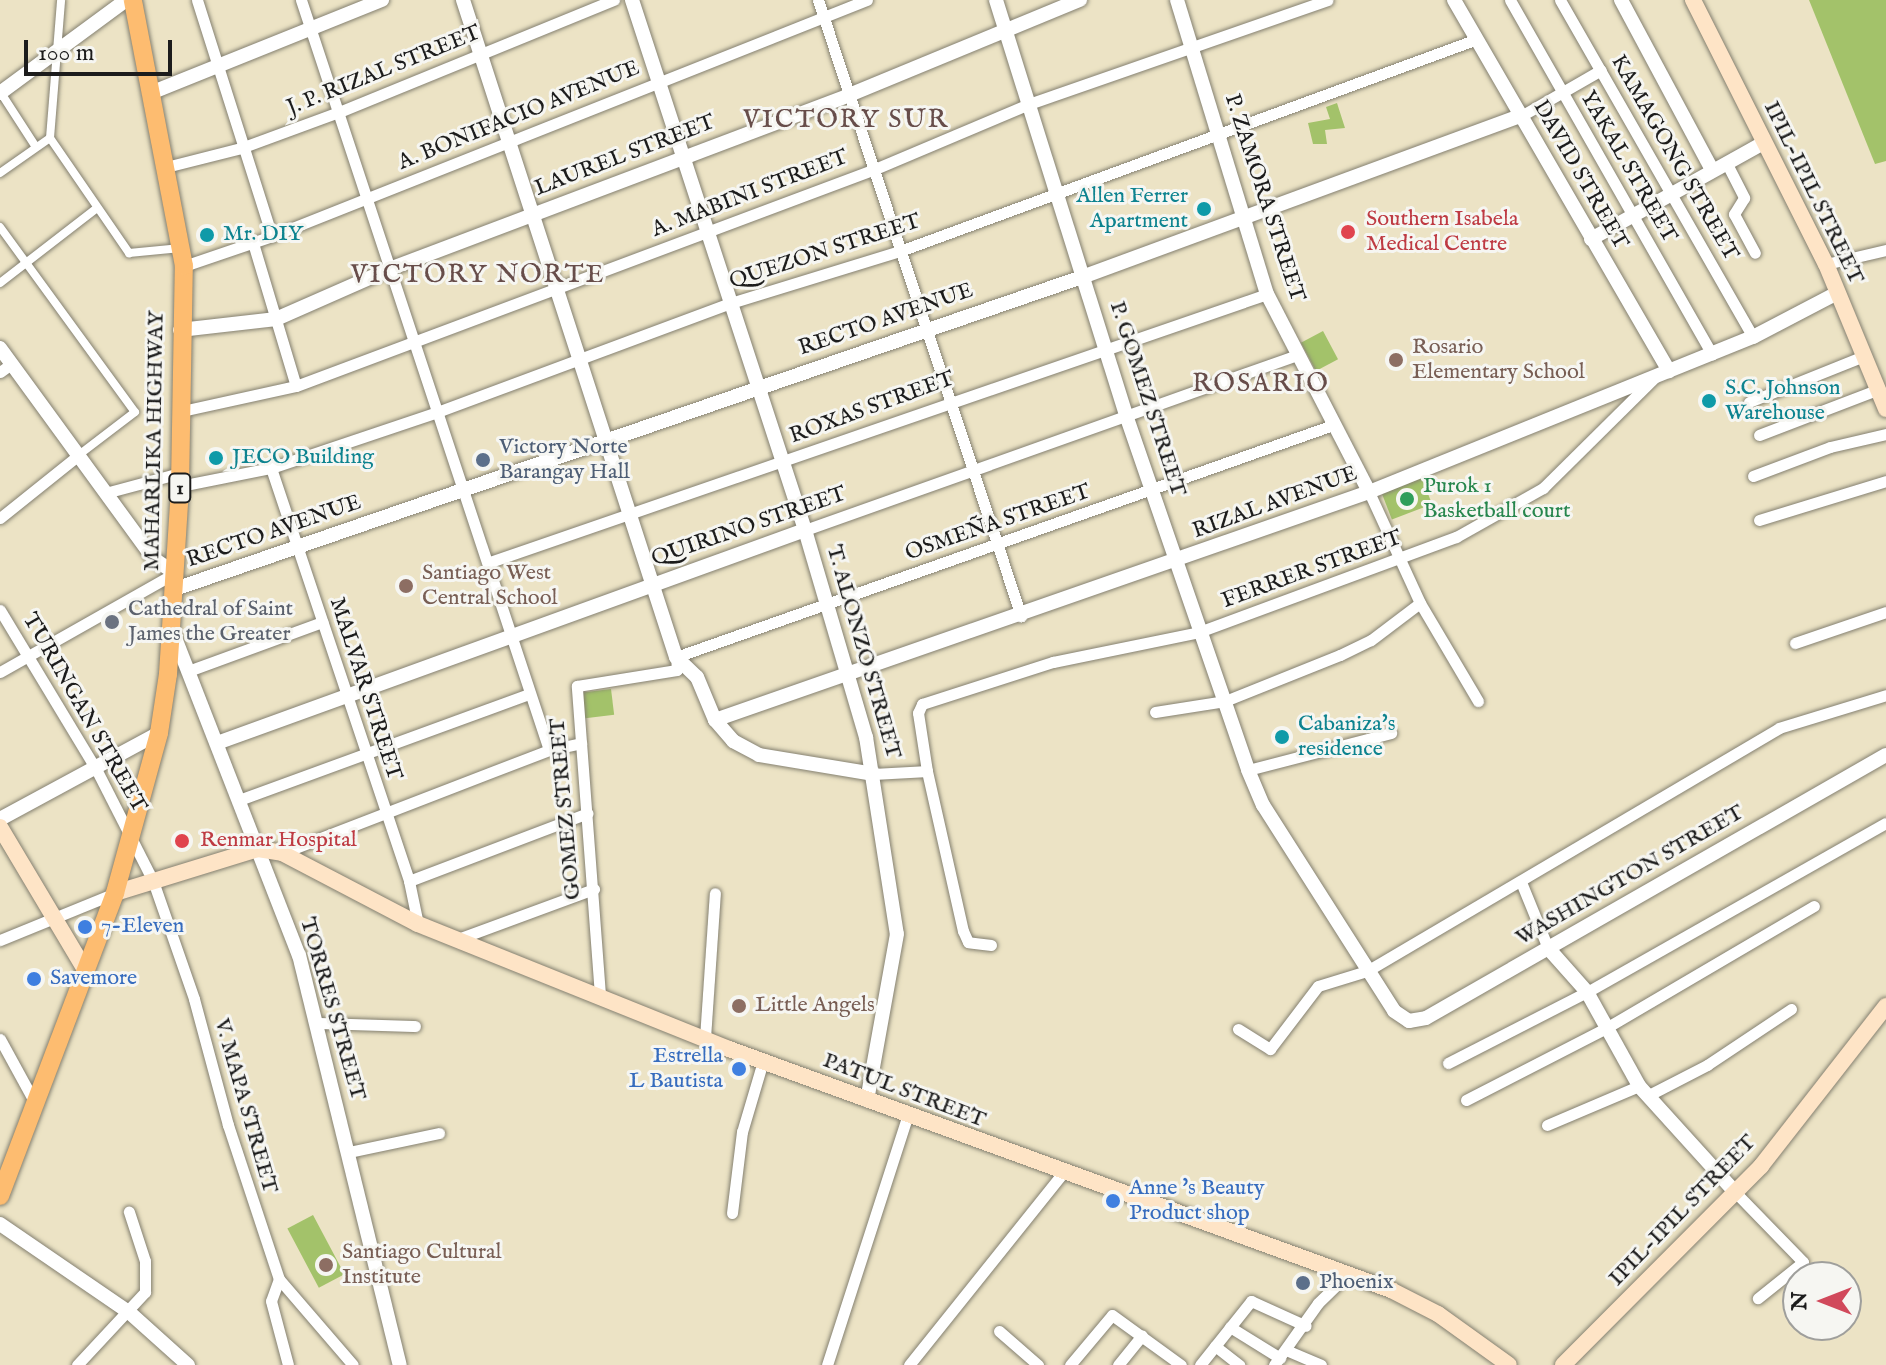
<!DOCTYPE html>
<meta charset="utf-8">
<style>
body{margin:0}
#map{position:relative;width:1886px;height:1365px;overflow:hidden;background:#ece3c5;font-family:"IM FELL English",serif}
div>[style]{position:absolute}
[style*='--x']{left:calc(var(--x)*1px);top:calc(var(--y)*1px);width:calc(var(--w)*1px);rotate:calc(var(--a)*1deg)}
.green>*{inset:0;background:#a3c26a;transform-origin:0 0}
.roads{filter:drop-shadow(0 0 2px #848070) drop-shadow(0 0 2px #848070)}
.pedestrian>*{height:8px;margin:-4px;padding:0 4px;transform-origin:4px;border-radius:4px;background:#fff}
.minor>*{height:11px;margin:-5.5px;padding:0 5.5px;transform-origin:5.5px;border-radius:5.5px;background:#fff}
.tertiary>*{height:14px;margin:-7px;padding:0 7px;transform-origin:7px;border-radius:7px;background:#fff}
.secondary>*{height:16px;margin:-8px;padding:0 8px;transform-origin:8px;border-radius:8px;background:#fee4c6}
.primary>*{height:18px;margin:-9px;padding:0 9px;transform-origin:9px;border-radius:9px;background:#fdbc70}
.dots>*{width:22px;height:22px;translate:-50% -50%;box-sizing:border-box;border:4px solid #f6f6f2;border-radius:50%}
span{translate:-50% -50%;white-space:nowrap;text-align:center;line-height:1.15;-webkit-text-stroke:6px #f6f6f2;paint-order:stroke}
.shield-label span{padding:2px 6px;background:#f6f6f2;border:2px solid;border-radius:6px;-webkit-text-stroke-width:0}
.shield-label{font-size:20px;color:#1c1c1c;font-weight:700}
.street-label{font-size:22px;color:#1c1c1c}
.culture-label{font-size:22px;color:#0d838f}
.right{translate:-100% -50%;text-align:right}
.left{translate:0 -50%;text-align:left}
.health-label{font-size:22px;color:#be3a42}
.education-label{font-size:22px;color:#785e54}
.service-label{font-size:22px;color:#4e5e75}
.leisure-label{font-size:22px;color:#27864d}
.worship-label{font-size:22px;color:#5b616d}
.shop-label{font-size:22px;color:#366cbe}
.quarter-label{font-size:26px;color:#674d4a;letter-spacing:2px}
.north{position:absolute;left:1782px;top:1261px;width:80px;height:80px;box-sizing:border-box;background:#f6f6f2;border:2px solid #9f9f9c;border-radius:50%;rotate:270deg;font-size:22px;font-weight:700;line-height:32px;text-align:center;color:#1c1c1c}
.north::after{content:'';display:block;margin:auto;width:28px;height:36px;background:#d1495b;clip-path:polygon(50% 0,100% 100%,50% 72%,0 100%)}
.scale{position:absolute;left:24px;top:40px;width:148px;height:36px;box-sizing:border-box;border:4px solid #1c1c1c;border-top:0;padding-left:10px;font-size:24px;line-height:28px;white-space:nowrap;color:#1c1c1c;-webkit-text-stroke:6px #f6f6f2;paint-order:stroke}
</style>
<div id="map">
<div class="green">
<i style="clip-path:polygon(1809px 0,1886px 0,1886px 161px,1875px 164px)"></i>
<i style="clip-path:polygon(1337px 103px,1345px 128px,1325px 130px,1327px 144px,1313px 144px,1308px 123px,1330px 119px,1326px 107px)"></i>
<i style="left:1323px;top:331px;width:32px;height:25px;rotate:62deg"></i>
<i style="left:1422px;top:478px;width:28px;height:43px;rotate:69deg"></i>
<i style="left:611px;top:689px;width:26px;height:31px;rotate:83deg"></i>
<i style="left:313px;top:1215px;width:67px;height:29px;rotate:62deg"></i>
</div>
<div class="roads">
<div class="pedestrian">
<i style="--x:1;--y:93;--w:64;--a:57.1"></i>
<i style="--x:50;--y:138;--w:140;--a:55.5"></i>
<i style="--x:129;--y:253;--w:52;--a:-5.5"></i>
<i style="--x:0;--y:173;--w:61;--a:-35"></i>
<i style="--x:50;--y:138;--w:138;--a:-85.4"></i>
<i style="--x:0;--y:227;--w:229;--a:53.9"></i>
<i style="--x:135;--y:412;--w:69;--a:142.6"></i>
<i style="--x:0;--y:283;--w:123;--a:-37.7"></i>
</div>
<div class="minor">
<i style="--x:197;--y:0;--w:248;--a:72.4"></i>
<i style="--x:301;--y:0;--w:790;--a:71.7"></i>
<i style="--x:818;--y:0;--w:649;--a:71.76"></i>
<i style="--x:1510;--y:0;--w:408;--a:60.3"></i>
<i style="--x:1560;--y:0;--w:388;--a:60.2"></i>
<i style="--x:1521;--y:116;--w:92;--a:-29.9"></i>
<i style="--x:1727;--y:164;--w:38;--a:63"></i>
<i style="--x:1744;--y:198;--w:19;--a:122"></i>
<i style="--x:1734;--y:214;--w:44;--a:61.7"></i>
<i style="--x:166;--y:167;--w:77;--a:-14.2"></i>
<i style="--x:241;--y:148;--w:104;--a:-20.2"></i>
<i style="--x:339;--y:112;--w:297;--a:-22.2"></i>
<i style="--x:253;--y:243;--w:149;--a:73.3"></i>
<i style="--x:1826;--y:264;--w:62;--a:-13.1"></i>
<i style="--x:184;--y:266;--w:93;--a:-18.8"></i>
<i style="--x:272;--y:236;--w:640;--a:-21.64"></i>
<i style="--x:0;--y:372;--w:14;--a:-36"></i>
<i style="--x:1749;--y:402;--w:124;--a:-21.8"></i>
<i style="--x:182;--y:411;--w:117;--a:-12.4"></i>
<i style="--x:296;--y:386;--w:618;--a:-20.55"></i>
<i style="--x:875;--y:169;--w:167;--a:-22.9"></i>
<i style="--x:1029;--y:104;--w:316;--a:-19.2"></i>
<i style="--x:1759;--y:435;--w:129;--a:-21"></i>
<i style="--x:271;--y:468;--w:435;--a:71.5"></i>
<i style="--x:409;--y:881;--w:44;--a:78.2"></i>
<i style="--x:1753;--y:476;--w:82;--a:-20.6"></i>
<i style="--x:1830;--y:447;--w:57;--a:-13.1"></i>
<i style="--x:180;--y:486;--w:93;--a:-11.2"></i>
<i style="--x:271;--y:468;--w:178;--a:-18.6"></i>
<i style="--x:440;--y:411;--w:310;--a:-20.4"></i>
<i style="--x:731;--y:303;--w:177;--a:-17.1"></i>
<i style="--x:900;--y:251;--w:615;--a:-20.17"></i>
<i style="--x:109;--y:492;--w:73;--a:-15"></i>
<i style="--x:1369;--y:492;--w:122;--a:65.3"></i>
<i style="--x:1420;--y:603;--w:114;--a:59.4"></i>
<i style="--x:0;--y:518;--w:102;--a:-38.7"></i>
<i style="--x:1759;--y:520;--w:133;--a:-17.1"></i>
<i style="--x:805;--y:530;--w:522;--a:-19.58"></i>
<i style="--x:490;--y:562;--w:822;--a:-19.03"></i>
<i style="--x:0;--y:610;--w:186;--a:58.9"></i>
<i style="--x:96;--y:769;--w:126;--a:63"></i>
<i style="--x:153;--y:881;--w:125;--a:70.8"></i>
<i style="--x:194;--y:999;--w:131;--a:74.9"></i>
<i style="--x:228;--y:1125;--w:162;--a:71.7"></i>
<i style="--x:279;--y:1279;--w:113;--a:49.3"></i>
<i style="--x:1795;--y:643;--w:96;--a:-18.8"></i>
<i style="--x:191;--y:670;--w:140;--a:-20.1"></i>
<i style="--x:0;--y:672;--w:201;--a:-29.5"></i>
<i style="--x:1155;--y:712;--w:71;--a:-8.9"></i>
<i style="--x:1225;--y:701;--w:124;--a:-21.8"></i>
<i style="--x:1340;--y:655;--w:34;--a:-26"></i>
<i style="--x:1371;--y:640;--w:61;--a:-37.1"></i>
<i style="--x:1248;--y:770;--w:148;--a:-14.5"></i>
<i style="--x:874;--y:774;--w:53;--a:-3.2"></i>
<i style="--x:239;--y:800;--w:309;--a:-20.1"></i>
<i style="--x:282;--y:853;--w:286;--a:-21.1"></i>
<i style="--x:549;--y:750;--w:33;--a:-12"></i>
<i style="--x:409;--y:881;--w:191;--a:-20.8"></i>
<i style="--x:1521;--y:882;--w:71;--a:67.8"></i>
<i style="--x:458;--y:939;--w:145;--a:-20.2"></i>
<i style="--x:0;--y:940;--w:124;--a:-22.2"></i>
<i style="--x:991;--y:945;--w:23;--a:-173"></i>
<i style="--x:968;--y:942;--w:12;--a:-114"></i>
<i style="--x:963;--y:931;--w:164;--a:-102.7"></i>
<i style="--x:927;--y:771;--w:59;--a:-98.8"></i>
<i style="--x:918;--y:713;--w:10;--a:-66"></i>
<i style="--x:922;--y:704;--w:138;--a:-17.8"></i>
<i style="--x:1053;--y:662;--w:149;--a:-11.6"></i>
<i style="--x:1199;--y:632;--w:274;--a:-20.3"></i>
<i style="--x:1456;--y:537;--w:100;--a:-29.4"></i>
<i style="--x:1543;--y:488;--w:156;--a:-44.7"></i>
<i style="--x:600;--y:995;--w:310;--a:-94.3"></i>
<i style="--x:577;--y:686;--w:101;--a:-9.1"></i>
<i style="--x:677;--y:670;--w:13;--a:-94"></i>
<i style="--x:676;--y:657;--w:697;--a:-19.45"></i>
<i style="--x:317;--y:1023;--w:98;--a:1.8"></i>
<i style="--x:1238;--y:1029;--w:38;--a:32"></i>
<i style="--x:1270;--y:1049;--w:79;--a:-52.7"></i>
<i style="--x:1318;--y:986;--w:51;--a:-17"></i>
<i style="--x:1367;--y:971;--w:478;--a:-30.5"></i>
<i style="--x:1779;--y:728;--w:112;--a:-17.1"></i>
<i style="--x:705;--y:1038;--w:145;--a:-86.1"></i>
<i style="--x:0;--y:1039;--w:73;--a:61.3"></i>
<i style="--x:1448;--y:1063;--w:156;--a:-27.1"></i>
<i style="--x:1587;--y:992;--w:343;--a:-29.5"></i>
<i style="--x:1647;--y:1096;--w:68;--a:-27.3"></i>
<i style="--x:1707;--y:1065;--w:101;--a:-33.7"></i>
<i style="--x:1466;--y:1100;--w:157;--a:-27.2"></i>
<i style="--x:1606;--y:1028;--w:241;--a:-30.4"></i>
<i style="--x:1547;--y:1125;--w:100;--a:-23"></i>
<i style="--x:349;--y:1152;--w:92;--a:-11.9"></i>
<i style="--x:1736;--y:1193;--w:96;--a:45.8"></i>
<i style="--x:1803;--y:1262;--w:58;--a:141.3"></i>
<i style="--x:732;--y:1213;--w:82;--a:-83"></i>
<i style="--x:742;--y:1132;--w:74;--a:-73.5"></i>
<i style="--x:279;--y:1279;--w:23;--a:110"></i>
<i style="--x:271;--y:1301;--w:66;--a:75.1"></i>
<i style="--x:1230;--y:1327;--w:59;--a:31.8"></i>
<i style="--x:999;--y:1331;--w:52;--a:41.1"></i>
<i style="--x:1215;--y:1346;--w:31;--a:38"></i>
<i style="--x:1286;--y:1350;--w:38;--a:23"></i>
<i style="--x:77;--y:1365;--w:100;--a:-47"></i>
<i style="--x:145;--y:1292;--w:31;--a:-90"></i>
<i style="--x:145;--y:1261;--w:52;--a:-108.1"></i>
<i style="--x:827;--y:1365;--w:260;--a:-72.1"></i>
<i style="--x:909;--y:1365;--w:246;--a:-51.3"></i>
<i style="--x:1070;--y:1365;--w:65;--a:-50"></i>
<i style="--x:1112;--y:1315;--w:85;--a:35.9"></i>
<i style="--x:1118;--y:1365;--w:38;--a:-51"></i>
<i style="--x:1200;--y:1365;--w:82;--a:-51.4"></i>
<i style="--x:1251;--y:1301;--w:60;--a:24.4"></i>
<i style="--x:1274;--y:1365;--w:76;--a:-54.6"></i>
<i style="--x:1318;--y:1303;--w:43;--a:-44.1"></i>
</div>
<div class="tertiary">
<i style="--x:463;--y:0;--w:691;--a:72.04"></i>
<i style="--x:676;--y:657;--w:29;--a:44"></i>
<i style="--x:697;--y:677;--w:47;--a:67.3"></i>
<i style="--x:715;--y:720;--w:28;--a:49"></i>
<i style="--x:733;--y:741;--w:30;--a:28"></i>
<i style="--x:759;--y:755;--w:117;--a:9.4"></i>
<i style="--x:632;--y:0;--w:558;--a:71.92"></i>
<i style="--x:805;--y:530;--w:216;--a:73.6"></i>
<i style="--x:866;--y:737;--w:199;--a:81.1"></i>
<i style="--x:897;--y:934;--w:169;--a:100.2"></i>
<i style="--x:996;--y:0;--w:438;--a:72.6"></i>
<i style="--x:1127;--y:418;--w:372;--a:71"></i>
<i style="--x:1248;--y:770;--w:38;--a:67"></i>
<i style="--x:1263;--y:805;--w:244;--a:57.5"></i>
<i style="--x:1394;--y:1011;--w:18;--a:34"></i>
<i style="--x:1409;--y:1021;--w:17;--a:-10"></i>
<i style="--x:1426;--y:1018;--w:530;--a:-29.76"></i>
<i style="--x:1177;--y:0;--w:307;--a:73"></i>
<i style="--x:1267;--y:294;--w:223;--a:62.7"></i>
<i style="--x:1454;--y:0;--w:429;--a:59.9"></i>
<i style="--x:1621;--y:0;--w:193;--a:61.8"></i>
<i style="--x:153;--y:92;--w:247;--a:-21.9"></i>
<i style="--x:0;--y:93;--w:157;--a:-36.4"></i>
<i style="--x:1591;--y:239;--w:199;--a:-29.1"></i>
<i style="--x:180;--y:330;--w:97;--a:-6.5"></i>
<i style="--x:276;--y:319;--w:127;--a:-23.7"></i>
<i style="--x:392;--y:268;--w:489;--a:-20.7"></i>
<i style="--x:849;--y:95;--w:250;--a:-22.4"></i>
<i style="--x:0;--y:348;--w:261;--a:53.9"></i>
<i style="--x:154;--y:559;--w:25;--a:34"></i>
<i style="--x:175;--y:589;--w:962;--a:-18.98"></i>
<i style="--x:1085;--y:276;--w:464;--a:-20.2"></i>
<i style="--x:172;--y:630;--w:349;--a:68.7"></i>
<i style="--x:299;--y:955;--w:422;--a:76.2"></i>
<i style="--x:715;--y:720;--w:693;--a:-19.22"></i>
<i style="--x:1369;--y:492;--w:414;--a:-22"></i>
<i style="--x:1753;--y:337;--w:95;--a:-27.6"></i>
<i style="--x:217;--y:743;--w:625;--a:-19.91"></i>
<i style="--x:0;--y:819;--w:181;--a:-28.4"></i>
<i style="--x:1548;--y:948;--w:59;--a:48.4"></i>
<i style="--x:1587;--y:992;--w:107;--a:61"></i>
<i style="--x:1639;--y:1086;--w:144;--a:47.8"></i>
<i style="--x:0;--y:1224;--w:158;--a:34.4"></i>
<i style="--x:130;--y:1313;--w:78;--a:41.9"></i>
</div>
<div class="secondary">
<i style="--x:1693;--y:0;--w:296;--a:63.3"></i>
<i style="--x:1826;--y:264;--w:157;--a:67.5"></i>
<i style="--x:0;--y:827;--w:164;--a:59.2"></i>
<i style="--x:115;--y:893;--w:150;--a:-17.1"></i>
<i style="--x:258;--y:849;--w:24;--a:9"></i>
<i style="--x:282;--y:853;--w:153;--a:27.6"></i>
<i style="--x:418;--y:924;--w:335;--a:21.9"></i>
<i style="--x:729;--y:1049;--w:705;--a:20"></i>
<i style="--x:1391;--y:1290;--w:53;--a:27.1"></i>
<i style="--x:1438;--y:1314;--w:87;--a:35.7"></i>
<i style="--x:1563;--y:1365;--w:281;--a:-45.1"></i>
<i style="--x:1761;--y:1166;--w:203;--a:-52"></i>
</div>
<div class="primary">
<i style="--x:0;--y:1196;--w:324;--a:-69.2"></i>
<i style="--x:115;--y:893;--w:166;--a:-74.6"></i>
<i style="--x:159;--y:733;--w:60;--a:-81.3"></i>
<i style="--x:168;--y:674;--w:188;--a:-86.3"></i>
<i style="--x:180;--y:486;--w:220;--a:-89"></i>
<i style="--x:184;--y:266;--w:271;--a:-100.9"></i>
</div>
</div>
<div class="dots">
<i style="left:1204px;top:209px;background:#0f9aa8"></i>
<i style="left:1348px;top:232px;background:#e0444e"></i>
<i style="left:207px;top:235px;background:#0f9aa8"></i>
<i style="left:1396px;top:360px;background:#8d6e63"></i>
<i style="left:1709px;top:401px;background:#0f9aa8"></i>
<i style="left:216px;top:458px;background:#0f9aa8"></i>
<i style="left:483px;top:460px;background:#5c6f8a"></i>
<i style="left:1407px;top:499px;background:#2e9e5b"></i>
<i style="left:406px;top:586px;background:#8d6e63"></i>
<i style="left:112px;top:622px;background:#6b7280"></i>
<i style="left:1282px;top:737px;background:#0f9aa8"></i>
<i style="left:182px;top:841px;background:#e0444e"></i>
<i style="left:85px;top:927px;background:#3f7fe0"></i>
<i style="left:34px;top:979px;background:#3f7fe0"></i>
<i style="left:739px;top:1006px;background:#8d6e63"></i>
<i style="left:739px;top:1069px;background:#3f7fe0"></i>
<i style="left:1113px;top:1201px;background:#3f7fe0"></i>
<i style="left:326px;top:1265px;background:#8d6e63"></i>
<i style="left:1303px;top:1283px;background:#5c6f8a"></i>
</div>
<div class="shield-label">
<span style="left:180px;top:488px">1</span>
</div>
<div class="street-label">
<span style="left:384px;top:71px;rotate:-22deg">J. P. RIZAL STREET</span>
<span style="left:519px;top:116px;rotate:-22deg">A. BONIFACIO AVENUE</span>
<span style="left:625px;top:156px;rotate:-21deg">LAUREL STREET</span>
<span style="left:1674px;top:158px;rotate:60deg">KAMAGONG STREET</span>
<span style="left:1628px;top:167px;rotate:60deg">YAKAL STREET</span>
<span style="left:1580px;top:175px;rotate:60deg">DAVID STREET</span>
<span style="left:1813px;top:193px;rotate:64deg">IPIL-IPIL STREET</span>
<span style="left:750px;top:194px;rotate:-21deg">A. MABINI STREET</span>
<span style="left:1264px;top:198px;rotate:72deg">P. ZAMORA STREET</span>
<span style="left:825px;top:252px;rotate:-18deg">QUEZON STREET</span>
<span style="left:886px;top:320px;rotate:-19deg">RECTO AVENUE</span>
<span style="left:1147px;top:399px;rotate:72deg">P. GOMEZ STREET</span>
<span style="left:872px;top:408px;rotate:-20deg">ROXAS STREET</span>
<span style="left:155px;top:441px;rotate:-89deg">MAHARLIKA HIGHWAY</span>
<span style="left:1275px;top:503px;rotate:-20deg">RIZAL AVENUE</span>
<span style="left:998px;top:523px;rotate:-19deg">OSMEÑA STREET</span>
<span style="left:749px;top:527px;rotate:-19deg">QUIRINO STREET</span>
<span style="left:274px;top:532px;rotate:-19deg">RECTO AVENUE</span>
<span style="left:1312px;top:570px;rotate:-20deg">FERRER STREET</span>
<span style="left:863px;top:652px;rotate:74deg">T. ALONZO STREET</span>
<span style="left:365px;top:689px;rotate:72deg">MALVAR STREET</span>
<span style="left:84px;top:713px;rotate:60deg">TURINGAN STREET</span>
<span style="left:566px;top:809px;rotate:-95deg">GOMEZ STREET</span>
<span style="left:1630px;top:876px;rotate:-30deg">WASHINGTON STREET</span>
<span style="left:332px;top:1009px;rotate:74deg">TORRES STREET</span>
<span style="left:904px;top:1091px;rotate:21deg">PATUL STREET</span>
<span style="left:245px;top:1106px;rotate:74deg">V. MAPA STREET</span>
<span style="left:1683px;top:1211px;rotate:-46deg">IPIL-IPIL STREET</span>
</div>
<div class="culture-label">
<span class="right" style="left:1188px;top:209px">Allen Ferrer<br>Apartment</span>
<span class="left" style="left:223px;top:235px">Mr. DIY</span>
<span class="left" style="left:1725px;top:401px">S.C. Johnson<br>Warehouse</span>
<span class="left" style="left:232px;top:458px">JECO Building</span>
<span class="left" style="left:1298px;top:737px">Cabaniza's<br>residence</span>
</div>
<div class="health-label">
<span class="left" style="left:1366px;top:232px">Southern Isabela<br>Medical Centre</span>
<span class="left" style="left:200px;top:841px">Renmar Hospital</span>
</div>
<div class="education-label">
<span class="left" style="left:1412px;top:360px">Rosario<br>Elementary School</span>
<span class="left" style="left:422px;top:586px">Santiago West<br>Central School</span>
<span class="left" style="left:755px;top:1006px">Little Angels</span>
<span class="left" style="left:342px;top:1265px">Santiago Cultural<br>Institute</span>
</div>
<div class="service-label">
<span class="left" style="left:499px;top:460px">Victory Norte<br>Barangay Hall</span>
<span class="left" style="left:1319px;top:1283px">Phoenix</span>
</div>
<div class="leisure-label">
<span class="left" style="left:1423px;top:499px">Purok 1<br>Basketball court</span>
</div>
<div class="worship-label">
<span class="left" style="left:128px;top:622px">Cathedral of Saint<br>James the Greater</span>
</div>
<div class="shop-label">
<span class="left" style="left:101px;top:927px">7-Eleven</span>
<span class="left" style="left:50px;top:979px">Savemore</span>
<span class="right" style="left:723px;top:1069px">Estrella<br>L Bautista</span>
<span class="left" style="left:1129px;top:1201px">Anne 's Beauty<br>Product shop</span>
</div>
<div class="quarter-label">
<span style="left:846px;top:120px">VICTORY SUR</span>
<span style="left:478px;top:275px">VICTORY NORTE</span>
<span style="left:1261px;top:384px">ROSARIO</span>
</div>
<div class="north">N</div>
<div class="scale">100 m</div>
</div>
